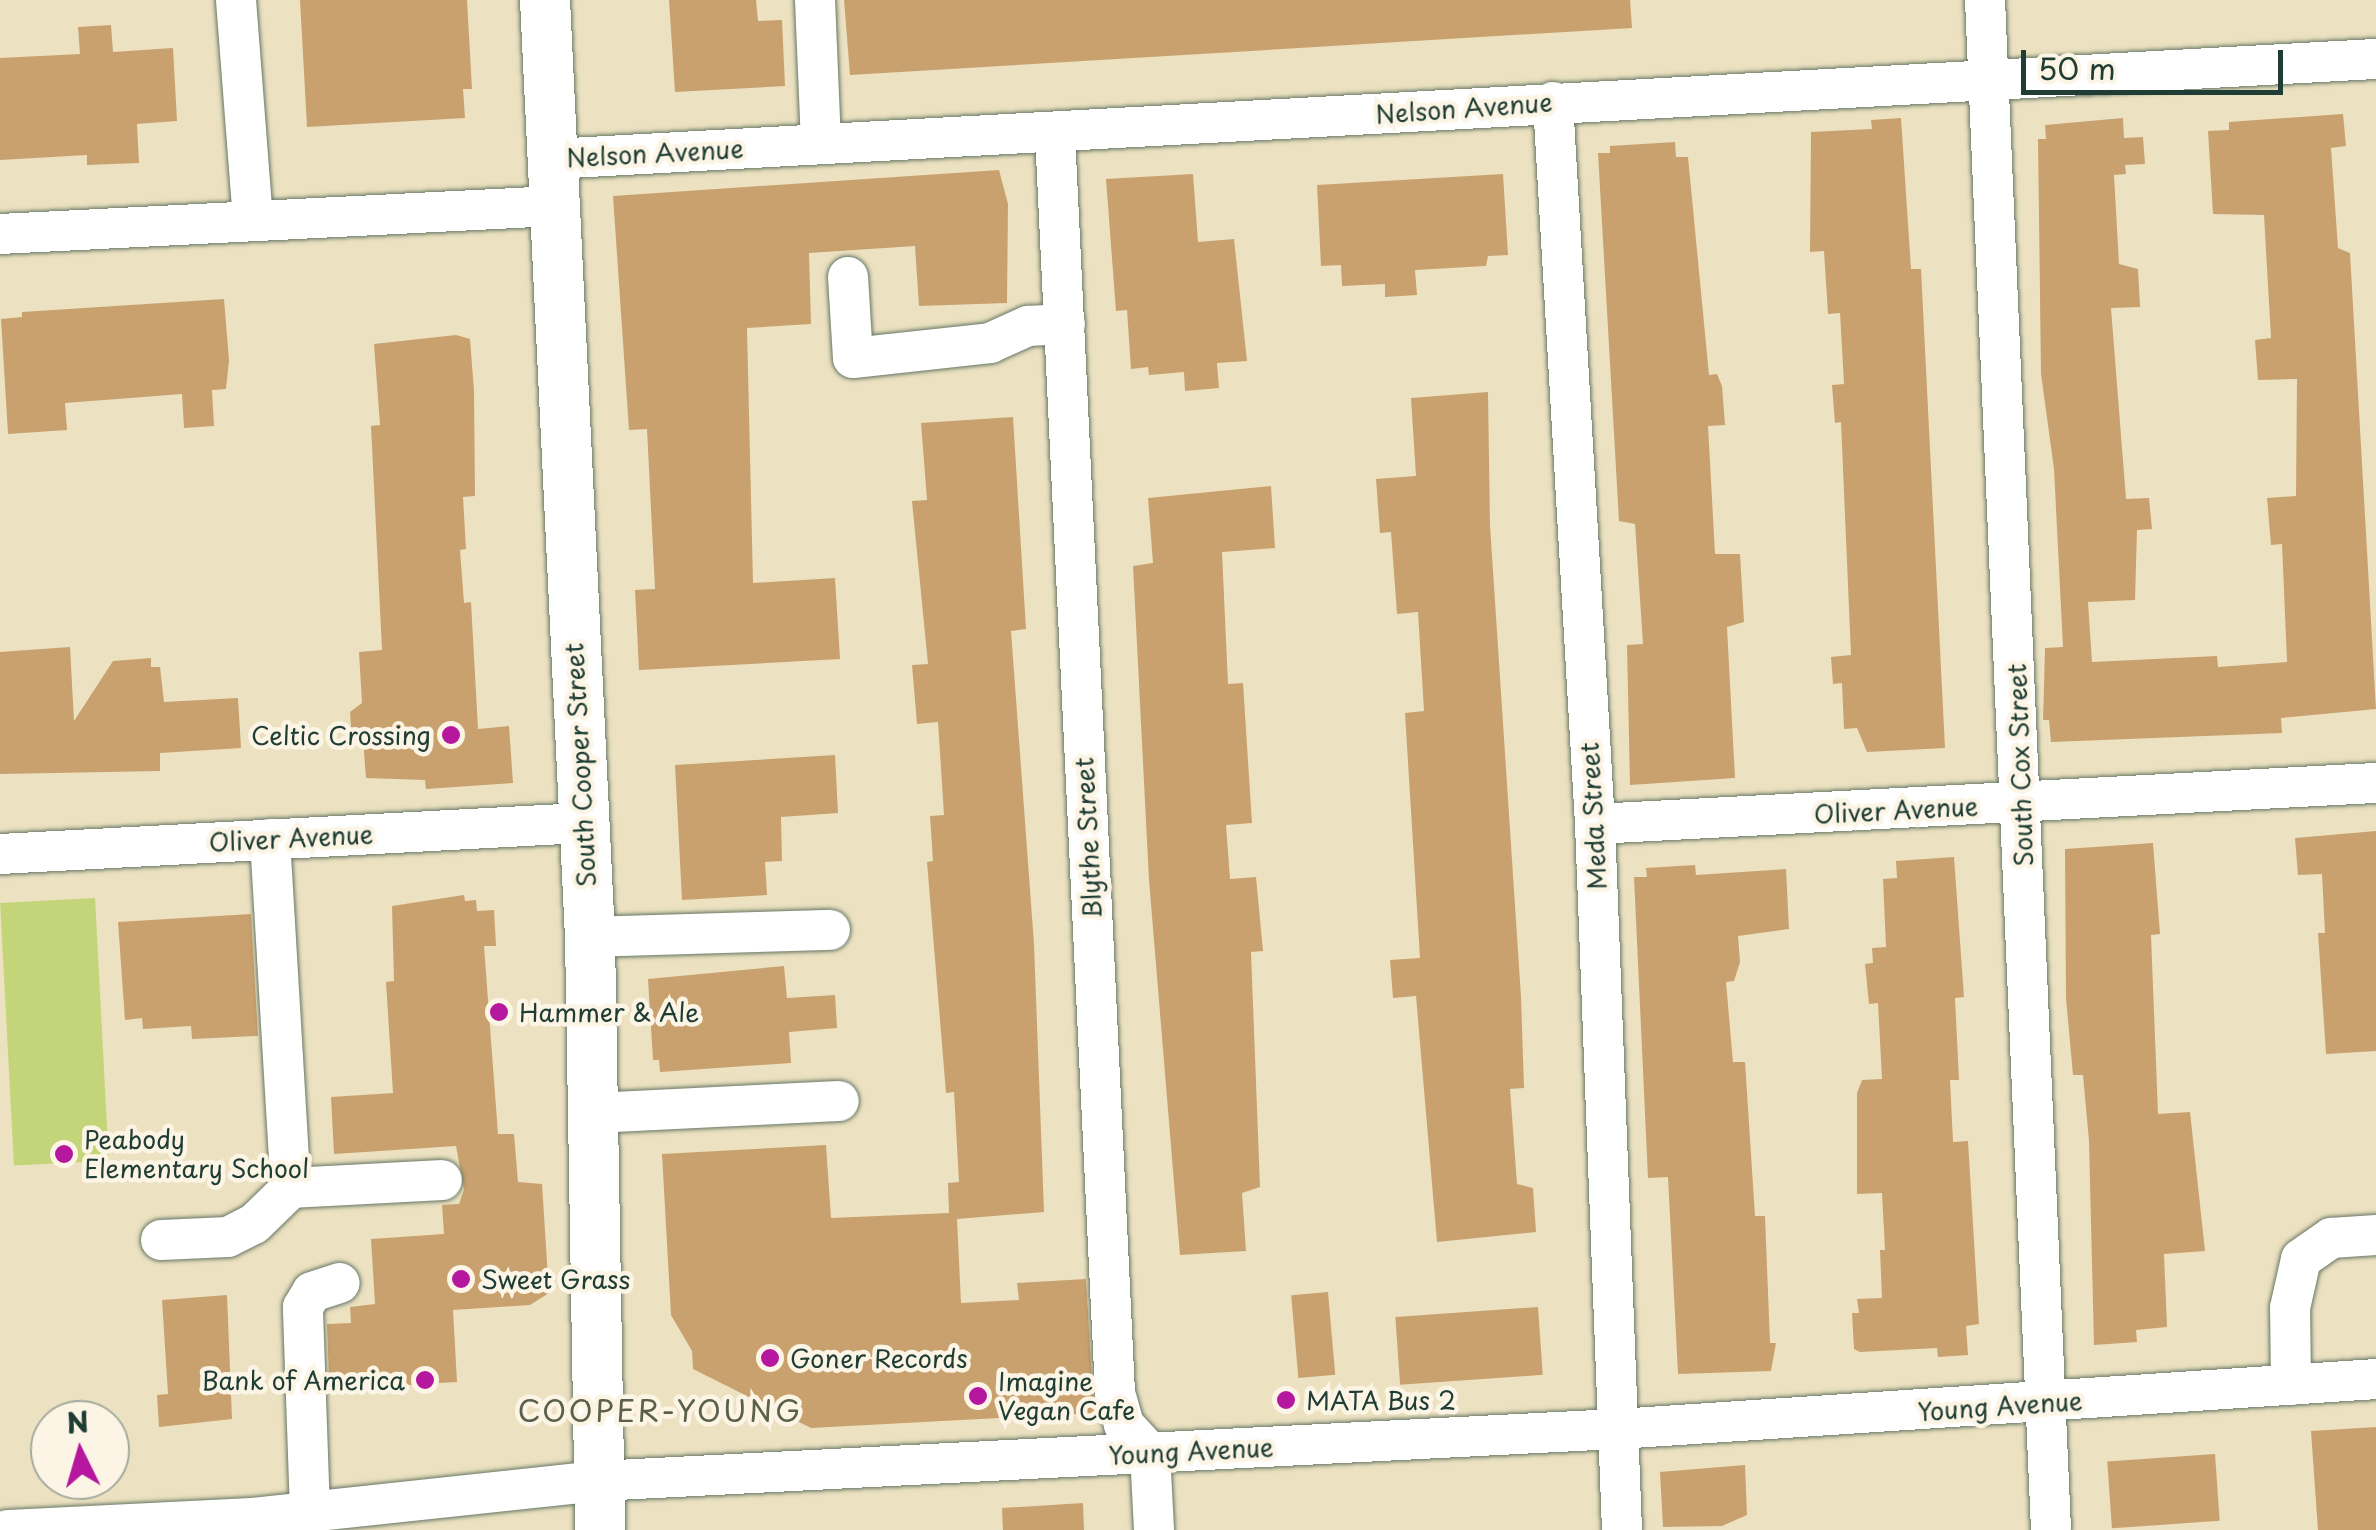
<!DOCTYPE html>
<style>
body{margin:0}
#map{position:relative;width:2376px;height:1530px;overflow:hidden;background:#ece2c1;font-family:"Playpen Sans",sans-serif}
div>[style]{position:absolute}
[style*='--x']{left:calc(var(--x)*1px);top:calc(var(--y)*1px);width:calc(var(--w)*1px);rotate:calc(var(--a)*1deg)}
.green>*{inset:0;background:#c3d578;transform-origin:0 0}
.building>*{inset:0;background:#c9a16f;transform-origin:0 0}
.roads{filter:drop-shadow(0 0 2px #677765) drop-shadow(0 0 2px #677765)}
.minor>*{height:40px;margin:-20px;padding:0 20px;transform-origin:20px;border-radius:20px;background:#fff}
.major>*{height:50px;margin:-25px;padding:0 25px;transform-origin:25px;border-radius:25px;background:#fff}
.dots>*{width:28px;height:28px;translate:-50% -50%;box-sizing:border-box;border:5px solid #fcf5e5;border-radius:50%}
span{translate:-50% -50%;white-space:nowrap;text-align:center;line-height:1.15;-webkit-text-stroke:9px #fcf5e5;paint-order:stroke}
.street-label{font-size:25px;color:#1f3d34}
.poi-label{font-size:25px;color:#1f3d34}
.right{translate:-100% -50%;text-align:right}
.left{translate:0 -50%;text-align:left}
.quarter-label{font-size:30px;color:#5a6049;letter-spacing:2.5px}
.north{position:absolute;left:30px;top:1400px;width:100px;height:100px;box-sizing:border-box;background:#fcf5e5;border:2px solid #a4ab9e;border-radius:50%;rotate:355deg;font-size:28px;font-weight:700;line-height:40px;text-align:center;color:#1f3d34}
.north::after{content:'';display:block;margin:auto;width:35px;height:45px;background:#b5179e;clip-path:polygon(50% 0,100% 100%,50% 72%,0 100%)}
.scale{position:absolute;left:2021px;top:50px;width:262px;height:45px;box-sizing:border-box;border:5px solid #1f3d34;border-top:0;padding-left:12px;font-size:30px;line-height:35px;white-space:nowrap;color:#1f3d34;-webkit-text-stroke:8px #fcf5e5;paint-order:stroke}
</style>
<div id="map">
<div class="green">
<i style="left:95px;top:898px;width:263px;height:95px;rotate:87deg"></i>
</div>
<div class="building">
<i style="clip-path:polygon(300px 0,467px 0,472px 89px,463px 89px,465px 118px,307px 127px)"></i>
<i style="clip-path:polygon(669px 0,756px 0,758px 21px,782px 20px,785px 86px,675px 92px)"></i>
<i style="clip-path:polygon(844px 0,1630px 0,1632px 28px,850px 75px)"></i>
<i style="clip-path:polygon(111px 25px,113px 52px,173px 48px,177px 121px,137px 124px,139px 163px,87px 165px,87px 155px,0 160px,0 58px,80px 54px,78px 27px)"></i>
<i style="clip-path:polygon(2343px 114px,2346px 146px,2331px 148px,2338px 248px,2350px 253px,2376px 709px,2281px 718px,2282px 733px,2051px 742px,2049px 720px,2043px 720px,2045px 648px,2063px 647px,2054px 469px,2041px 374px,2038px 139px,2046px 139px,2045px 125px,2123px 118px,2124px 138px,2143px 137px,2145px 164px,2125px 165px,2126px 174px,2114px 175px,2119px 264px,2138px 269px,2140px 307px,2111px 308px,2126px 499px,2149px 498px,2152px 529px,2137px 530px,2135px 600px,2088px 602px,2092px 662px,2217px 656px,2218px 667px,2287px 662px,2282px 544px,2271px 545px,2267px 498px,2296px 496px,2297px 379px,2258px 380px,2255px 340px,2271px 338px,2264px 215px,2213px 214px,2208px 131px,2229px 130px,2229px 122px)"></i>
<i style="clip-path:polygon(1901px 118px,1911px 269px,1921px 269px,1945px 748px,1867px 752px,1857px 728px,1844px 729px,1842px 683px,1833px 684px,1831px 657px,1851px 655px,1841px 422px,1835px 423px,1832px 385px,1844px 384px,1840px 313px,1828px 314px,1824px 251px,1810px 252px,1811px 132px,1872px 129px,1871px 120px)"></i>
<i style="clip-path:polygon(1675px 142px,1676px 157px,1688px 157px,1709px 375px,1717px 374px,1722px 386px,1725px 425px,1708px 426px,1715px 554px,1740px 554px,1744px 622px,1727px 627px,1735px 778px,1630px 785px,1627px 645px,1643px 644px,1635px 524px,1619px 521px,1598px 153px,1610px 153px,1610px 146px)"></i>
<i style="clip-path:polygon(999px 170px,1008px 204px,1007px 303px,919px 306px,915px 246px,809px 253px,811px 324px,747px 328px,753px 583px,835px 578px,840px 659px,639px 670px,635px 590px,655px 589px,647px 429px,629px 430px,613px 196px)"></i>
<i style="clip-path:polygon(1193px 174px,1198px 242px,1234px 239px,1247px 361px,1217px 363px,1219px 388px,1185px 391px,1184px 372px,1149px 375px,1148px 367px,1131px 369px,1127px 310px,1116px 311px,1106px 179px)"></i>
<i style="clip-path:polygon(1503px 174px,1508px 255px,1488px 256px,1486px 266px,1415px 270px,1417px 295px,1385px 297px,1385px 284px,1342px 286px,1341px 265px,1321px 266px,1317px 185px)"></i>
<i style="clip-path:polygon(224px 299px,229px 360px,226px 389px,212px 390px,214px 426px,184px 428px,182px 394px,65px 403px,67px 430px,8px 434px,1px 319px,22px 317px,22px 312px)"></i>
<i style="clip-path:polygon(456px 335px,470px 339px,474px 391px,475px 496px,463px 497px,466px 549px,460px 550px,464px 603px,471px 602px,478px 729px,509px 726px,513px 783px,426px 789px,425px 780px,366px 778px,363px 740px,352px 741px,350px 712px,362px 703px,359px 652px,382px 650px,371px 426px,380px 425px,374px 344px)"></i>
<i style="clip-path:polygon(1488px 392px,1490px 525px,1521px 997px,1524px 1088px,1510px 1089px,1517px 1184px,1533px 1188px,1536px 1232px,1437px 1242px,1416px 996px,1393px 998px,1390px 960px,1420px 958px,1405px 713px,1424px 711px,1418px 612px,1397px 614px,1391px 532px,1380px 533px,1376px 479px,1416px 476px,1411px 398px)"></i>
<i style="clip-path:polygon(1013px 417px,1026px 629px,1011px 631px,1034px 944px,1044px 1212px,957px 1219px,961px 1303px,1019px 1300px,1017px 1283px,1086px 1279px,1094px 1413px,811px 1428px,693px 1369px,692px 1351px,671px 1315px,662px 1154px,826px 1145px,831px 1218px,949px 1213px,948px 1183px,959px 1182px,954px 1092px,946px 1093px,927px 862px,933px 861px,930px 816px,944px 815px,938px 722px,917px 724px,912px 665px,928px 664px,912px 501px,927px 500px,921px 423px)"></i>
<i style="clip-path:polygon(1271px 486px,1275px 548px,1222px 552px,1228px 684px,1243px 683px,1252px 823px,1226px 825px,1230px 879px,1256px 877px,1263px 951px,1251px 952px,1260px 1187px,1242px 1193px,1246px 1251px,1180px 1255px,1149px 880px,1133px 566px,1153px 563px,1148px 498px)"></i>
<i style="clip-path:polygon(70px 647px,74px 721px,113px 661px,151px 658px,151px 667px,160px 667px,164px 702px,238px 698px,241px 748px,160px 753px,160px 771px,0 774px,0 652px)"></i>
<i style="clip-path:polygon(835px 755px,838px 813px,781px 817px,782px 861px,765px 862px,767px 895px,682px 900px,675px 765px)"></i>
<i style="clip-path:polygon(2376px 831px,2376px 1051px,2326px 1054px,2318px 933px,2325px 933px,2322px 874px,2298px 875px,2295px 838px)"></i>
<i style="clip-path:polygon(2153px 843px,2160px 934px,2151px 935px,2158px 1114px,2190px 1112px,2205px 1251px,2164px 1254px,2167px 1327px,2136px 1330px,2137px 1342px,2094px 1345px,2089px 1141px,2083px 1075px,2073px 1075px,2066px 998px,2065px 849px)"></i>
<i style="clip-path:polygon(1954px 857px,1964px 997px,1955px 998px,1959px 1080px,1950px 1080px,1953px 1142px,1968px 1141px,1979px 1324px,1966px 1326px,1968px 1355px,1938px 1357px,1937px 1348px,1860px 1352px,1854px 1349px,1852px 1313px,1859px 1313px,1857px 1299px,1882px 1298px,1880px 1250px,1885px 1250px,1882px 1193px,1857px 1194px,1857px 1093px,1862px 1080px,1882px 1079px,1878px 1003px,1869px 1004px,1865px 964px,1873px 963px,1872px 948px,1886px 947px,1883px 879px,1897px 878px,1896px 861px)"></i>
<i style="clip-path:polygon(1695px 865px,1696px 875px,1786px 869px,1789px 929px,1738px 936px,1740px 962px,1734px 981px,1726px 982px,1733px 1062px,1745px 1062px,1755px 1216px,1765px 1216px,1770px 1343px,1776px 1343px,1771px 1371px,1678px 1374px,1668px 1177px,1648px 1178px,1634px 877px,1647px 877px,1646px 868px)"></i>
<i style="clip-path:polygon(464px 895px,465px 901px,476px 900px,477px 911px,494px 910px,496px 946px,484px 946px,498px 1134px,514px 1134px,518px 1182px,542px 1184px,549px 1293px,530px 1305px,453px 1310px,457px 1382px,391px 1386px,390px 1375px,329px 1378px,327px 1324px,351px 1323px,350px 1307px,375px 1304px,371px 1239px,444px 1234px,442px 1205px,459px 1204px,464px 1190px,456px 1146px,334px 1154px,331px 1097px,393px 1093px,386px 982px,394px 981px,392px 906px)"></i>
<i style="clip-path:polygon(251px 914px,258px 1036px,192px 1039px,191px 1026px,143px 1029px,142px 1018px,125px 1020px,118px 922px)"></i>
<i style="clip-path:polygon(784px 966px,787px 998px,835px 995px,837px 1028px,789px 1032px,791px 1063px,660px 1072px,659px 1060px,653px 1060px,648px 979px)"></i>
<i style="left:1328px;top:1292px;width:83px;height:37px;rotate:85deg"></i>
<i style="clip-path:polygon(227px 1295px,232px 1419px,159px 1427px,157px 1395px,168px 1394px,162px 1300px)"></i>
<i style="left:1538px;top:1307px;width:68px;height:143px;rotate:86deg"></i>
<i style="clip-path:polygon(2376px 1427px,2376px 1530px,2318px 1530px,2311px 1431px)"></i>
<i style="left:2215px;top:1454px;width:67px;height:108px;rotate:86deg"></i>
<i style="clip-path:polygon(1745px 1465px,1747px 1515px,1722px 1526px,1663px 1527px,1660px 1472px)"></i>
<i style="clip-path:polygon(1083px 1503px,1084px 1530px,1003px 1530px,1002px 1508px)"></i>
</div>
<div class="roads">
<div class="minor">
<i style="--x:236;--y:0;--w:221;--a:85.6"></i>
<i style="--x:815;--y:0;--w:144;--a:87.6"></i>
<i style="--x:1985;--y:0;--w:1531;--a:87.53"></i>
<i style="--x:1553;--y:102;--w:723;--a:86.67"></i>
<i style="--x:1595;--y:824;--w:707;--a:87.81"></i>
<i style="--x:1055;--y:134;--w:1260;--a:87.27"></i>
<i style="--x:1115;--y:1393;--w:33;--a:74"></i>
<i style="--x:1124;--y:1425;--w:38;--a:47"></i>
<i style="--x:1150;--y:1453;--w:77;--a:87"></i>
<i style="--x:552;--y:159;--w:1827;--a:-3.14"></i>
<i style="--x:0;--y:234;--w:555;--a:-2.89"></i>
<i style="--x:848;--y:277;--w:81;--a:86.5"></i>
<i style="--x:853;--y:358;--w:138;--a:-6.2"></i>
<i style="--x:990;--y:343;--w:42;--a:-24.1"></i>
<i style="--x:1028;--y:326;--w:37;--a:-3"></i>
<i style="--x:1595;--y:824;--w:782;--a:-3.01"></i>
<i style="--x:270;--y:839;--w:350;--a:86.6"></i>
<i style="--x:291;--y:1188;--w:151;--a:-3"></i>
<i style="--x:0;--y:854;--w:583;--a:-3.05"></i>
<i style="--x:590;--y:937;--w:240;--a:-1.7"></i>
<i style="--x:593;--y:1113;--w:246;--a:-2.8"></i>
<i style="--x:161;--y:1240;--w:67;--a:-2.6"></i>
<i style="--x:228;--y:1237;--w:29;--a:-27"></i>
<i style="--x:254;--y:1224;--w:52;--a:-44.2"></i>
<i style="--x:2291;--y:1385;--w:77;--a:-90.7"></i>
<i style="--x:2290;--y:1308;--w:50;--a:-77.3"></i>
<i style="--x:2301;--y:1259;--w:37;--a:-35"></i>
<i style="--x:2331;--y:1238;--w:45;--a:-3.8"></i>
<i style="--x:310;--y:1512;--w:205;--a:-92"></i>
<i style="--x:303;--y:1307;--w:17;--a:-59"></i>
<i style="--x:312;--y:1292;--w:29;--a:-18"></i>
<i style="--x:7;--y:1530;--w:245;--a:-2.8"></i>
<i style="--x:252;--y:1518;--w:347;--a:-6.1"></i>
<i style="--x:597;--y:1481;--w:1022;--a:-2.92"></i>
<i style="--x:1618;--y:1429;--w:760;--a:-3.77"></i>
</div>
<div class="major">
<i style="--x:545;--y:0;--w:938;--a:87.25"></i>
<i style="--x:590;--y:937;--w:593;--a:89.03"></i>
</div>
</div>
<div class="dots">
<i style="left:451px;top:735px;background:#b5179e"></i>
<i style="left:499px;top:1012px;background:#b5179e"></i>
<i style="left:64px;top:1154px;background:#b5179e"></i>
<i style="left:461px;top:1279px;background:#b5179e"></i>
<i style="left:770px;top:1358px;background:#b5179e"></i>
<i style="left:425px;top:1380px;background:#b5179e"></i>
<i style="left:978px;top:1396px;background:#b5179e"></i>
<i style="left:1286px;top:1400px;background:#b5179e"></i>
</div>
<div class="street-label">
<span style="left:1464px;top:108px;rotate:-4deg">Nelson Avenue</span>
<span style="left:655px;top:153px;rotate:-3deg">Nelson Avenue</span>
<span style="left:580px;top:765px;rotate:-93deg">South Cooper Street</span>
<span style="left:2020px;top:765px;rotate:-92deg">South Cox Street</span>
<span style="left:1896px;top:810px;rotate:-3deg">Oliver Avenue</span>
<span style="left:1593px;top:816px;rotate:-93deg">Meda Street</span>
<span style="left:291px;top:838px;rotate:-3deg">Oliver Avenue</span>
<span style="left:1088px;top:838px;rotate:-93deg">Blythe Street</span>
<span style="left:2000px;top:1406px;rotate:-4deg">Young Avenue</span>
<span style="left:1191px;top:1451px;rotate:-3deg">Young Avenue</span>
</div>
<div class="poi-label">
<span class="right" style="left:431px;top:735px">Celtic Crossing</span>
<span class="left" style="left:519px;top:1012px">Hammer &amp; Ale</span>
<span class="left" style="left:84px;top:1154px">Peabody<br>Elementary School</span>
<span class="left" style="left:481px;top:1279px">Sweet Grass</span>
<span class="left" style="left:790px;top:1358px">Goner Records</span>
<span class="right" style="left:405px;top:1380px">Bank of America</span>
<span class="left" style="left:998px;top:1396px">Imagine<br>Vegan Cafe</span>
<span class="left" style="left:1306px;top:1400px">MATA Bus 2</span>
</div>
<div class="quarter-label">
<span style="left:660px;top:1410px">COOPER-YOUNG</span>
</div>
<div class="north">N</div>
<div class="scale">50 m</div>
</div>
